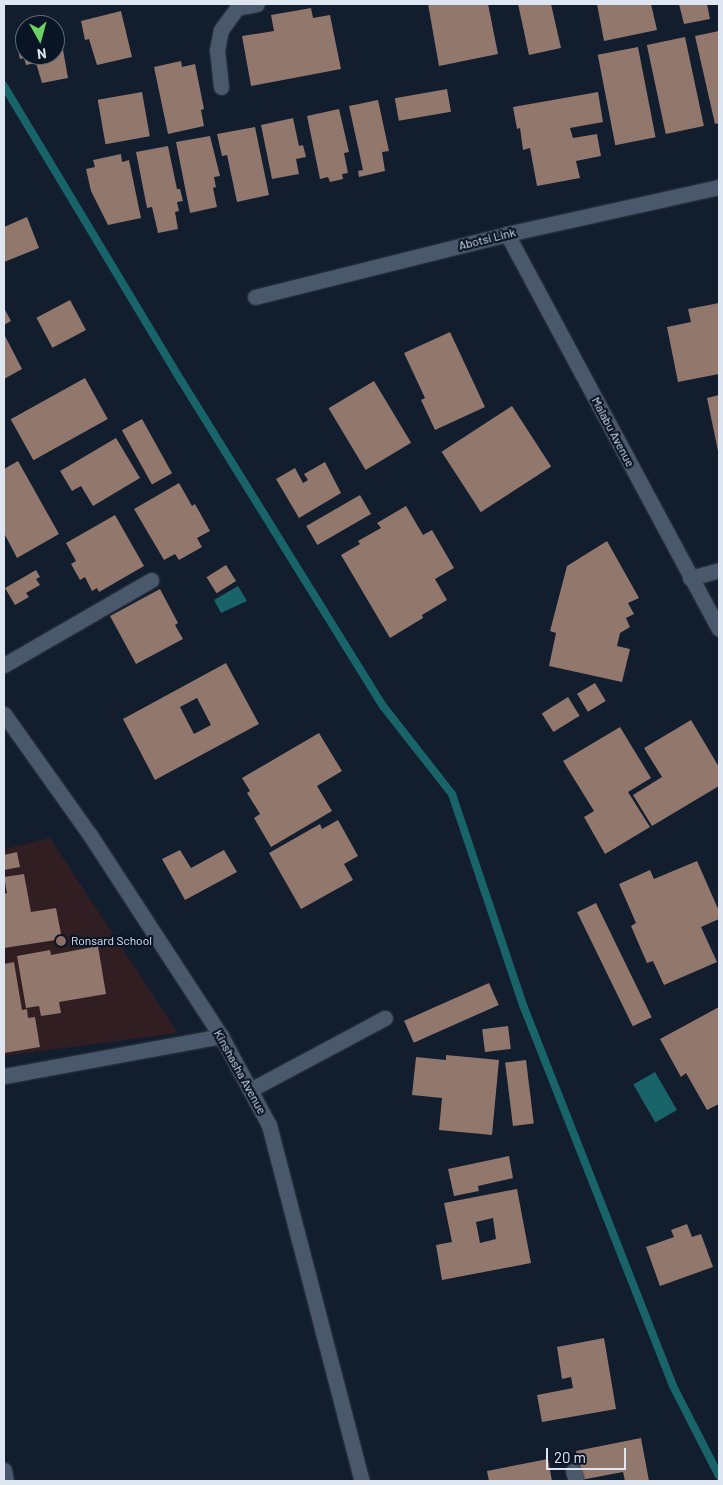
<!DOCTYPE html>
<style>
body{margin:0}
#map{position:relative;width:723px;height:1485px;overflow:hidden;background:#121d2e;font-family:Barlow,sans-serif}
div>[style]{position:absolute}
[style*='--x']{left:calc(var(--x)*1px);top:calc(var(--y)*1px);width:calc(var(--w)*1px);rotate:calc(var(--a)*1deg)}
.education>*{inset:0;background:#311e22}
.water>*{inset:0;background:#186469;transform-origin:0 0}
.stream>*{height:8px;margin:-4px;padding:0 4px;transform-origin:4px;border-radius:4px;background:#186469}
.building>*{inset:0;background:#92776d;transform-origin:0 0}
.roads{filter:drop-shadow(0 0 1px #323846) drop-shadow(0 0 1px #323846)}
.minor>*{height:15px;margin:-7.5px;padding:0 7.5px;transform-origin:7.5px;border-radius:7.5px;background:#4a586c}
.dots>*{width:14px;height:14px;translate:-50% -50%;box-sizing:border-box;border:2px solid #091424;border-radius:50%}
span{translate:-50% -50%;white-space:nowrap;text-align:center;line-height:1.15;-webkit-text-stroke:4.5px #091424;paint-order:stroke}
.street-label{font-size:12px;color:#dee6f2}
.poi-label{font-size:12px;color:#dee6f2}
.left{translate:0 -50%;text-align:left}
.frame{position:absolute;inset:0;border:5px solid #dee6f2;pointer-events:none}
.north{position:absolute;left:15px;top:15px;width:50px;height:50px;box-sizing:border-box;background:#091424;border:1px solid #5e6876;border-radius:50%;rotate:173deg;font-size:14px;font-weight:700;line-height:20px;text-align:center;color:#dee6f2}
.north::after{content:'';display:block;margin:auto;width:18px;height:22px;background:#6ad363;clip-path:polygon(50% 0,100% 100%,50% 72%,0 100%)}
.scale{position:absolute;left:546px;top:1448px;width:80px;height:22px;box-sizing:border-box;border:2px solid #dee6f2;border-top:0;padding-left:6px;font-size:15px;line-height:18px;white-space:nowrap;color:#dee6f2;-webkit-text-stroke:4px #091424;paint-order:stroke}
</style>
<div id="map">
<div class="education">
<i style="clip-path:polygon(50px 838px,178px 1033px,4px 1056px,4px 849px)"></i>
</div>
<div class="water">
<i style="clip-path:polygon(238px 586px,247px 601px,221px 613px,214px 600px)"></i>
<i style="left:655px;top:1072px;width:44px;height:25px;rotate:60deg"></i>
</div>
<div class="stream">
<i style="--x:4;--y:86;--w:345;--a:59"></i>
<i style="--x:182;--y:382;--w:381;--a:58.2"></i>
<i style="--x:383;--y:706;--w:112;--a:51.9"></i>
<i style="--x:452;--y:794;--w:223;--a:71.4"></i>
<i style="--x:523;--y:1005;--w:409;--a:68.5"></i>
<i style="--x:673;--y:1386;--w:101;--a:62.9"></i>
</div>
<div class="building">
<i style="clip-path:polygon(428px 4px,488px 4px,498px 54px,439px 66px)"></i>
<i style="clip-path:polygon(518px 4px,551px 4px,561px 48px,529px 55px)"></i>
<i style="clip-path:polygon(597px 4px,651px 4px,657px 30px,604px 41px)"></i>
<i style="clip-path:polygon(679px 4px,707px 4px,710px 19px,684px 24px)"></i>
<i style="clip-path:polygon(311px 8px,313px 18px,330px 15px,341px 69px,251px 86px,242px 36px,274px 31px,271px 15px)"></i>
<i style="clip-path:polygon(121px 11px,132px 57px,97px 65px,89px 39px,85px 40px,81px 21px)"></i>
<i style="clip-path:polygon(59px 27px,68px 78px,42px 83px,36px 63px,26px 65px,24px 58px,20px 59px,15px 35px,25px 33px,25px 55px,55px 55px,55px 28px)"></i>
<i style="clip-path:polygon(719px 31px,719px 123px,715px 124px,695px 36px)"></i>
<i style="left:685px;top:37px;width:91px;height:39px;rotate:78deg"></i>
<i style="left:638px;top:47px;width:92px;height:41px;rotate:79deg"></i>
<i style="clip-path:polygon(181px 61px,182px 67px,195px 64px,204px 109px,201px 110px,204px 126px,168px 134px,154px 67px)"></i>
<i style="left:447px;top:89px;width:23px;height:53px;rotate:80deg"></i>
<i style="left:142px;top:92px;width:45px;height:45px;rotate:80deg"></i>
<i style="clip-path:polygon(598px 92px,603px 122px,570px 128px,573px 138px,597px 134px,601px 156px,576px 161px,580px 178px,537px 186px,530px 148px,523px 150px,520px 128px,517px 129px,513px 107px)"></i>
<i style="clip-path:polygon(378px 100px,389px 151px,382px 152px,385px 171px,359px 177px,358px 171px,363px 170px,349px 106px)"></i>
<i style="clip-path:polygon(339px 109px,349px 152px,344px 153px,348px 173px,342px 174px,343px 179px,330px 182px,328px 177px,320px 179px,307px 116px)"></i>
<i style="clip-path:polygon(293px 118px,299px 146px,303px 145px,306px 157px,296px 159px,299px 174px,272px 179px,261px 125px)"></i>
<i style="clip-path:polygon(255px 127px,269px 195px,237px 202px,227px 155px,222px 156px,217px 134px)"></i>
<i style="clip-path:polygon(210px 136px,220px 176px,214px 177px,216px 187px,213px 188px,217px 207px,190px 213px,176px 142px)"></i>
<i style="clip-path:polygon(168px 146px,177px 189px,180px 189px,183px 201px,177px 202px,179px 211px,175px 212px,178px 229px,158px 233px,152px 207px,147px 208px,136px 152px)"></i>
<i style="clip-path:polygon(121px 154px,122px 162px,129px 160px,141px 218px,108px 225px,91px 191px,86px 169px,95px 167px,93px 160px)"></i>
<i style="clip-path:polygon(27px 217px,39px 248px,4px 262px,4px 227px)"></i>
<i style="left:70px;top:300px;width:34px;height:38px;rotate:62deg"></i>
<i style="clip-path:polygon(719px 303px,719px 374px,678px 382px,667px 327px,691px 322px,688px 309px)"></i>
<i style="clip-path:polygon(4px 308px,11px 321px,4px 325px)"></i>
<i style="clip-path:polygon(450px 332px,485px 407px,435px 430px,421px 400px,425px 398px,404px 353px)"></i>
<i style="clip-path:polygon(4px 334px,22px 369px,4px 379px)"></i>
<i style="left:85px;top:378px;width:47px;height:85px;rotate:61deg"></i>
<i style="left:374px;top:381px;width:72px;height:53px;rotate:59deg"></i>
<i style="clip-path:polygon(719px 395px,719px 451px,718px 451px,707px 398px)"></i>
<i style="left:512px;top:406px;width:72px;height:84px;rotate:57deg"></i>
<i style="left:142px;top:419px;width:62px;height:23px;rotate:61deg"></i>
<i style="clip-path:polygon(116px 438px,140px 478px,93px 506px,81px 486px,72px 491px,60px 471px)"></i>
<i style="clip-path:polygon(18px 461px,59px 534px,17px 558px,4px 533px,4px 469px)"></i>
<i style="clip-path:polygon(325px 462px,341px 493px,299px 518px,276px 479px,295px 468px,303px 483px,308px 480px,304px 474px)"></i>
<i style="clip-path:polygon(179px 483px,192px 506px,195px 504px,210px 531px,197px 538px,202px 547px,179px 560px,175px 554px,164px 560px,134px 509px)"></i>
<i style="left:360px;top:495px;width:22px;height:62px;rotate:60deg"></i>
<i style="clip-path:polygon(406px 506px,423px 535px,432px 530px,454px 568px,435px 579px,447px 600px,422px 615px,423px 618px,390px 638px,341px 555px,360px 544px,358px 541px,381px 528px,377px 523px)"></i>
<i style="clip-path:polygon(115px 515px,144px 566px,99px 592px,97px 588px,92px 591px,85px 577px,80px 580px,71px 564px,76px 561px,66px 543px)"></i>
<i style="clip-path:polygon(607px 541px,639px 598px,628px 603px,634px 614px,626px 618px,630px 627px,620px 633px,617px 646px,630px 649px,622px 682px,549px 666px,556px 633px,550px 631px,567px 566px)"></i>
<i style="left:226px;top:565px;width:19px;height:23px;rotate:58deg"></i>
<i style="clip-path:polygon(36px 570px,40px 577px,36px 579px,40px 585px,26px 593px,29px 597px,15px 605px,5px 588px)"></i>
<i style="clip-path:polygon(160px 589px,178px 623px,175px 625px,183px 639px,136px 664px,110px 616px)"></i>
<i style="clip-path:polygon(evenodd,226px 663px,259px 724px,155px 780px,123px 719px,226px 663px,197px 698px,211px 725px,194px 734px,180px 707px,197px 698px)"></i>
<i style="left:595px;top:683px;width:21px;height:21px;rotate:59deg"></i>
<i style="left:568px;top:697px;width:22px;height:31px;rotate:58deg"></i>
<i style="clip-path:polygon(691px 720px,719px 767px,719px 786px,652px 826px,633px 795px,662px 777px,644px 748px)"></i>
<i style="clip-path:polygon(620px 727px,651px 778px,628px 792px,650px 827px,605px 854px,584px 817px,594px 811px,563px 761px)"></i>
<i style="clip-path:polygon(319px 733px,342px 771px,317px 786px,332px 811px,271px 847px,254px 818px,260px 814px,247px 793px,250px 791px,242px 778px)"></i>
<i style="clip-path:polygon(338px 820px,358px 856px,344px 864px,353px 880px,301px 909px,269px 853px,320px 824px,322px 829px)"></i>
<i style="clip-path:polygon(180px 850px,191px 868px,224px 850px,237px 872px,185px 900px,162px 859px)"></i>
<i style="clip-path:polygon(17px 852px,20px 867px,4px 870px,4px 855px)"></i>
<i style="clip-path:polygon(697px 861px,719px 911px,719px 919px,701px 927px,717px 962px,664px 985px,653px 961px,647px 963px,631px 926px,636px 923px,619px 884px,650px 870px,654px 879px)"></i>
<i style="clip-path:polygon(24px 874px,31px 912px,56px 908px,62px 939px,4px 948px,4px 894px,7px 893px,4px 877px)"></i>
<i style="left:596px;top:903px;width:127px;height:21px;rotate:64deg"></i>
<i style="clip-path:polygon(98px 946px,106px 994px,59px 1002px,61px 1013px,41px 1016px,39px 1006px,26px 1008px,17px 956px,50px 950px,51px 955px)"></i>
<i style="clip-path:polygon(14px 962px,22px 1010px,27px 1009px,28px 1018px,35px 1017px,40px 1047px,4px 1053px,4px 964px)"></i>
<i style="left:489px;top:983px;width:24px;height:93px;rotate:66deg"></i>
<i style="clip-path:polygon(719px 1007px,719px 1104px,707px 1110px,686px 1073px,681px 1077px,660px 1039px)"></i>
<i style="left:508px;top:1026px;width:23px;height:26px;rotate:83deg"></i>
<i style="clip-path:polygon(446px 1055px,499px 1060px,492px 1135px,439px 1130px,442px 1098px,412px 1095px,416px 1057px,446px 1060px)"></i>
<i style="left:526px;top:1060px;width:64px;height:21px;rotate:83deg"></i>
<i style="clip-path:polygon(509px 1156px,513px 1178px,478px 1186px,479px 1191px,454px 1196px,448px 1169px)"></i>
<i style="clip-path:polygon(evenodd,517px 1189px,531px 1263px,442px 1280px,436px 1245px,452px 1242px,444px 1203px,517px 1189px,493px 1218px,496px 1239px,480px 1243px,476px 1222px,493px 1218px)"></i>
<i style="clip-path:polygon(687px 1224px,692px 1237px,701px 1234px,713px 1267px,660px 1286px,646px 1247px,674px 1237px,671px 1230px)"></i>
<i style="clip-path:polygon(604px 1338px,616px 1409px,542px 1422px,537px 1395px,573px 1388px,571px 1377px,562px 1379px,557px 1347px)"></i>
<i style="clip-path:polygon(641px 1438px,649px 1481px,625px 1481px,623px 1472px,581px 1480px,576px 1451px)"></i>
<i style="clip-path:polygon(548px 1459px,552px 1481px,489px 1481px,487px 1471px)"></i>
</div>
<div class="roads">
<div class="minor">
<i style="--x:221;--y:87;--w:37;--a:-96"></i>
<i style="--x:217;--y:50;--w:20;--a:-79"></i>
<i style="--x:221;--y:30;--w:27;--a:-54"></i>
<i style="--x:237;--y:8;--w:20;--a:-11"></i>
<i style="--x:507;--y:234;--w:448;--a:61.8"></i>
<i style="--x:255;--y:297;--w:260;--a:-14"></i>
<i style="--x:507;--y:234;--w:217;--a:-12.5"></i>
<i style="--x:690;--y:578;--w:30;--a:-15"></i>
<i style="--x:4;--y:665;--w:170;--a:-30"></i>
<i style="--x:4;--y:714;--w:148;--a:54.6"></i>
<i style="--x:90;--y:835;--w:240;--a:56.9"></i>
<i style="--x:221;--y:1036;--w:101;--a:61.7"></i>
<i style="--x:269;--y:1125;--w:368;--a:75.4"></i>
<i style="--x:4;--y:1076;--w:221;--a:-10.4"></i>
<i style="--x:250;--y:1090;--w:153;--a:-28.1"></i>
<i style="--x:4;--y:1470;--w:11;--a:80"></i>
<i style="--x:573;--y:1471;--w:10;--a:73"></i>
</div>
</div>
<div class="dots">
<i style="left:61px;top:941px;background:#8d6e63"></i>
</div>
<div class="street-label">
<span style="left:487px;top:239px;rotate:-14deg">Abotsi Link</span>
<span style="left:613px;top:432px;rotate:62deg">Malabu Avenue</span>
<span style="left:240px;top:1072px;rotate:61deg">Kinshasha Avenue</span>
</div>
<div class="poi-label">
<span class="left" style="left:71px;top:941px">Ronsard School</span>
</div>
<div class="frame"></div>
<div class="north">N</div>
<div class="scale">20 m</div>
</div>
